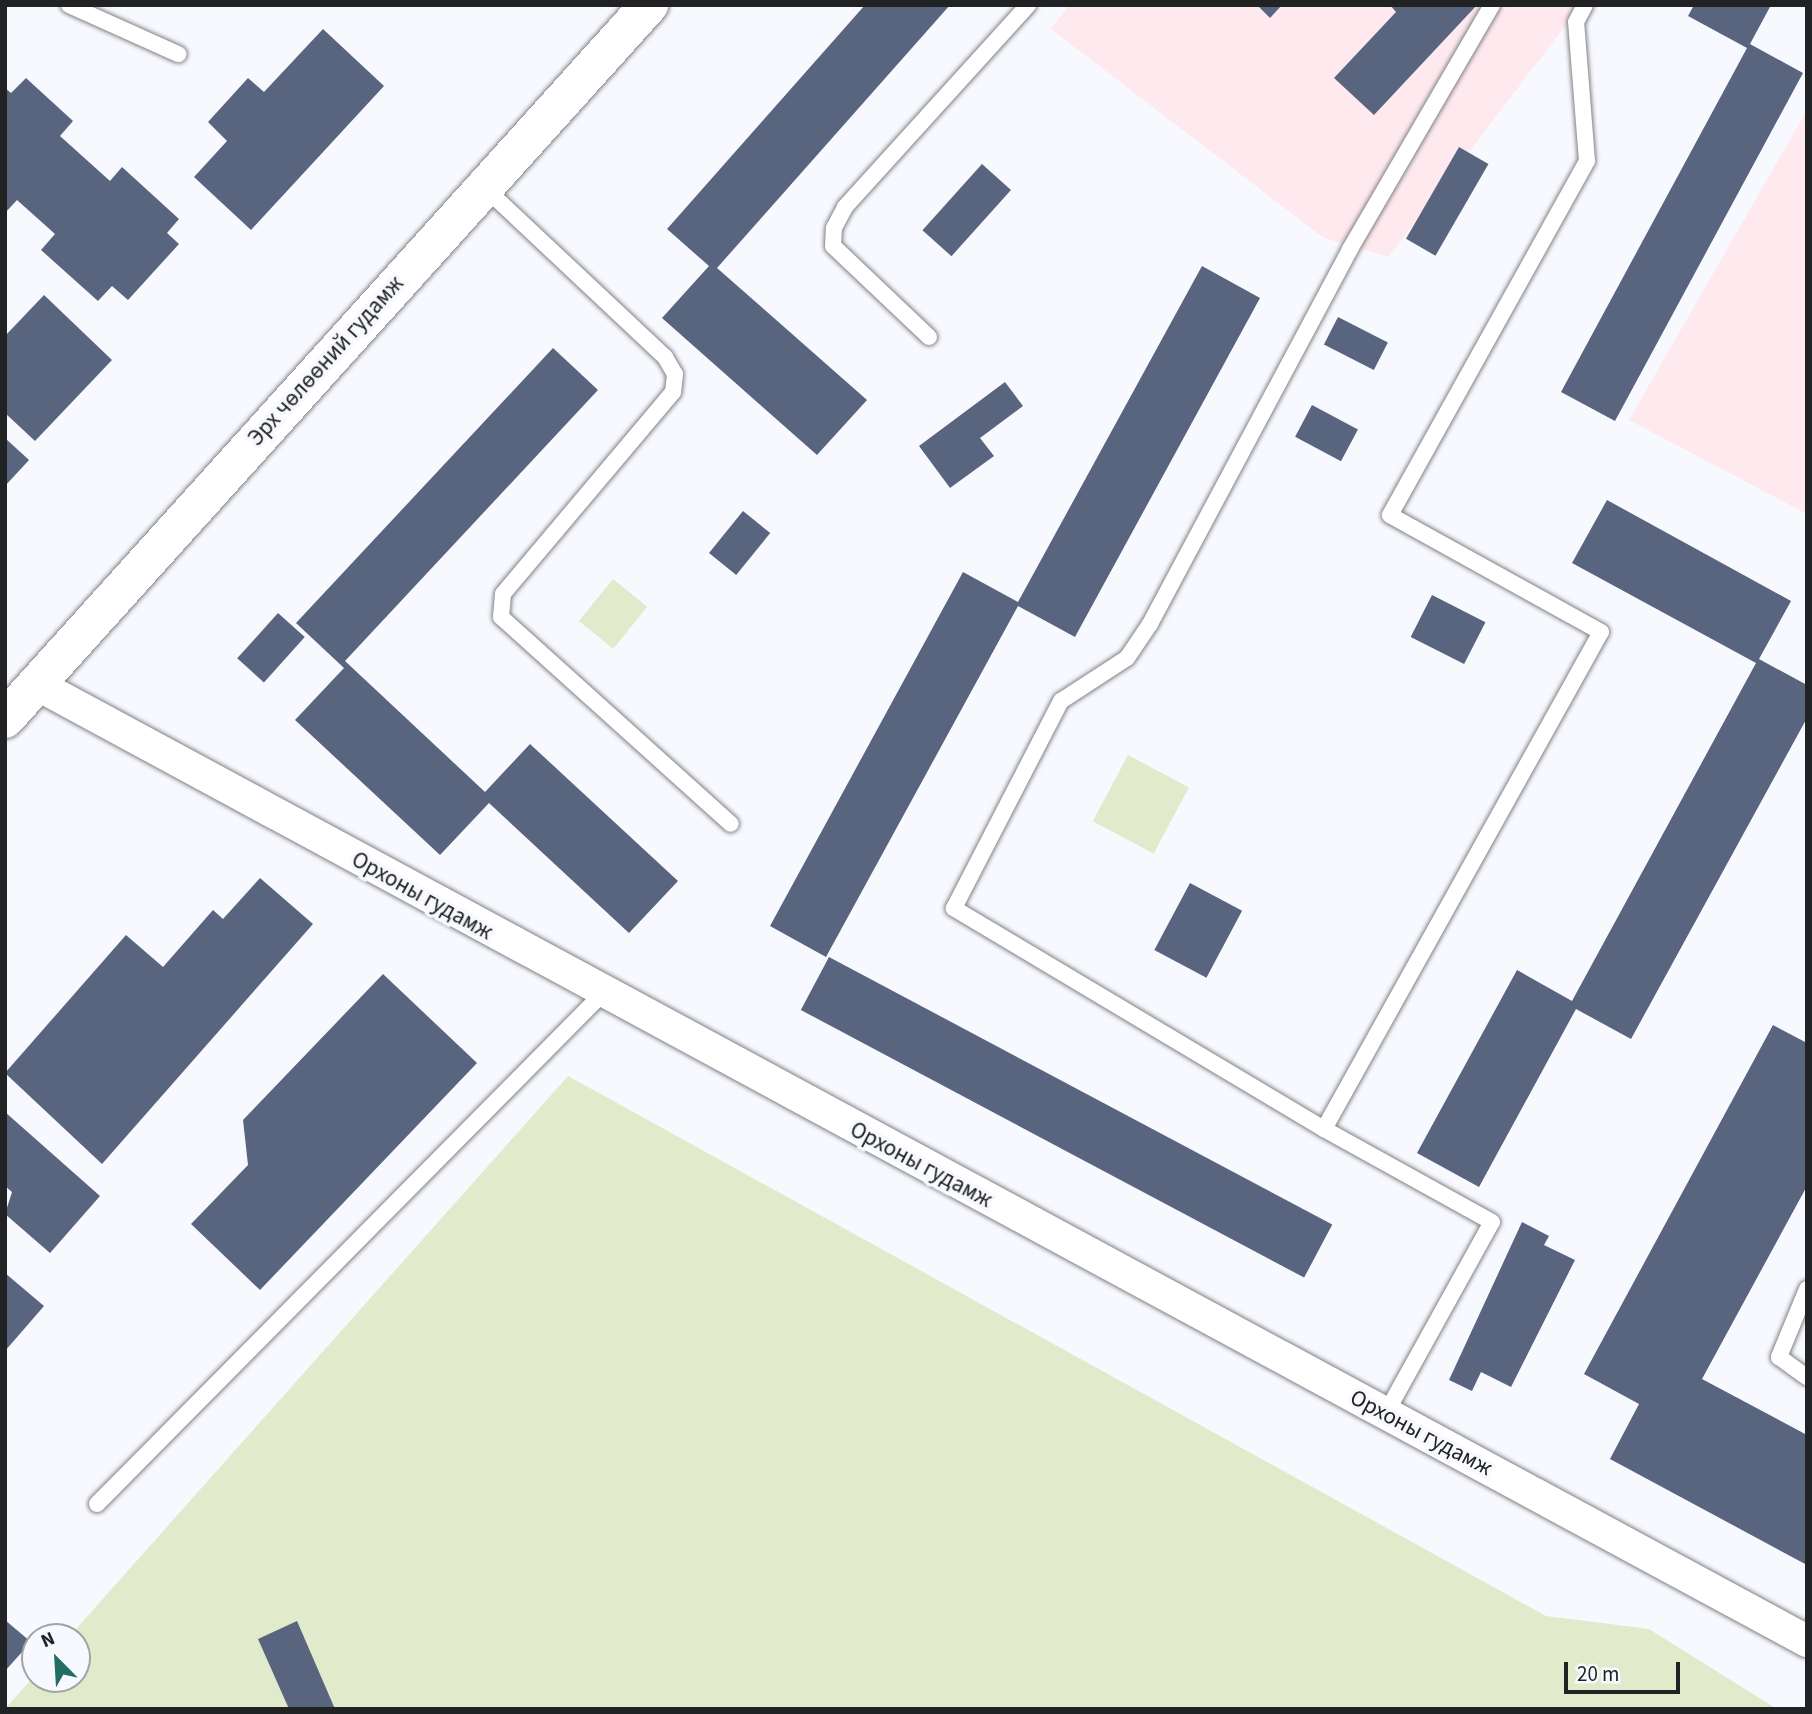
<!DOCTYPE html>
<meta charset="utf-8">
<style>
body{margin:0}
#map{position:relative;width:1812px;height:1714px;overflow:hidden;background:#f7f9fe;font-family:"Source Sans 3",sans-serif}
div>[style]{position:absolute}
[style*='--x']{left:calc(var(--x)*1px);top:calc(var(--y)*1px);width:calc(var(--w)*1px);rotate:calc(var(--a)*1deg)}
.education>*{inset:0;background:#fee9ee}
.green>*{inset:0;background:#e1eacb;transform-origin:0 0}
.building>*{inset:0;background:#59647f;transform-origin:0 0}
.roads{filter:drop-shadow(0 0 2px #808287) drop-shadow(0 0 2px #808287)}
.service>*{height:16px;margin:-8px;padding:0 8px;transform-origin:8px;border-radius:8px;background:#fff}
.minor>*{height:32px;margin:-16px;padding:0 16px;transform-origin:16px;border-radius:16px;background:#fff}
.secondary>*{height:38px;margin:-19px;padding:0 19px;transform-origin:19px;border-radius:19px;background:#fff}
span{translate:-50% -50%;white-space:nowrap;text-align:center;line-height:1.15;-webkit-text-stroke:7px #f7f9fe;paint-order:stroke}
.street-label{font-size:23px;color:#212223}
.frame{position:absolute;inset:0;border:7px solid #212223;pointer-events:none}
.north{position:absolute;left:21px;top:1623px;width:70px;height:70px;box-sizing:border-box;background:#f7f9fe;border:2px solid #a1a3a6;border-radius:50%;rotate:336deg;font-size:19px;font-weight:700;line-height:28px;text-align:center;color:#212223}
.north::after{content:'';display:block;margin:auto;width:24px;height:32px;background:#246d65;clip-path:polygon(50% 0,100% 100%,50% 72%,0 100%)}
.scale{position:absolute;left:1564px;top:1662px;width:116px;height:32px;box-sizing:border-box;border:4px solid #212223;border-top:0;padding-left:9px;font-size:21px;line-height:24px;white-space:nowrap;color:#212223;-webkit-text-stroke:5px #f7f9fe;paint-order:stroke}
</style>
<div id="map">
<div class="education">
<i style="clip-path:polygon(1069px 5px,1581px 5px,1389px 257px,1324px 238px,1051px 29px)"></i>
<i style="clip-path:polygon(1807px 110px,1807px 514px,1629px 420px)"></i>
</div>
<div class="green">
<i style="left:613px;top:579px;width:44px;height:54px;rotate:39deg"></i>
<i style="left:1128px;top:755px;width:69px;height:75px;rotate:28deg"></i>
<i style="clip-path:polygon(568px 1076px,1546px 1616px,1649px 1629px,1777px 1709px,5px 1709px,35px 1675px,77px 1679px,77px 1637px,69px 1637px)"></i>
</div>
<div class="building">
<i style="clip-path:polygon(865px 5px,950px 5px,717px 268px,867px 400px,817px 455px,662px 318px,709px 266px,667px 229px)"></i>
<i style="clip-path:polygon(1257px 5px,1282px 5px,1270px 18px)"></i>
<i style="clip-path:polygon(1390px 5px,1477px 5px,1374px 115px,1334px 78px,1396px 12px)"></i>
<i style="clip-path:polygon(1694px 5px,1771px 5px,1750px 44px,1803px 73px,1615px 421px,1561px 392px,1747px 48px,1688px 16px)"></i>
<i style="clip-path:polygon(323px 29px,384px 86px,251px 230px,194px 177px,227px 141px,208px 122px,248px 78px,264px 92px)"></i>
<i style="clip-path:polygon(26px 78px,73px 121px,60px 136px,110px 181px,122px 167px,179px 219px,167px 233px,179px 244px,128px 300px,112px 286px,98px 301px,41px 250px,55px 234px,17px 200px,5px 213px,5px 88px,11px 93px)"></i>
<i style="left:1459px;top:147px;width:34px;height:106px;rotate:30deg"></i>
<i style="left:982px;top:164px;width:39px;height:89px;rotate:42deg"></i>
<i style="clip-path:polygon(1202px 266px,1260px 298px,1075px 637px,1018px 606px,826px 957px,770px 926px,963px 572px,1018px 602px)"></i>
<i style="clip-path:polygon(44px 295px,112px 360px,35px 441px,5px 413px,5px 336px)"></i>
<i style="left:1338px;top:317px;width:56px;height:31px;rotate:27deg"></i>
<i style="clip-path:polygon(553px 348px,598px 390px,345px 661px,485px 792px,530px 744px,678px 881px,629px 933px,489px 803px,440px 855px,295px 720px,344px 668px,296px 623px)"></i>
<i style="clip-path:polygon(1005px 382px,1023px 406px,980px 438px,994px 456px,950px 488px,919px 446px)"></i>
<i style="left:1312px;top:405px;width:52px;height:36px;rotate:28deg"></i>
<i style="clip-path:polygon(5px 438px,29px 460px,5px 486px)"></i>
<i style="clip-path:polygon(1607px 500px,1791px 601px,1759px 659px,1807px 685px,1807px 718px,1631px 1039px,1576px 1009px,1479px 1187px,1417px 1153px,1517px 970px,1572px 1001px,1756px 663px,1572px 563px)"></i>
<i style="left:743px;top:511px;width:35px;height:54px;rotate:39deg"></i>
<i style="left:1432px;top:595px;width:60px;height:47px;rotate:27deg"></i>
<i style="left:278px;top:613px;width:36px;height:61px;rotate:42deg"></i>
<i style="clip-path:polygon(260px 878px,313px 924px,102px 1164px,5px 1073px,126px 935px,163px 967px,213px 910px,223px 919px)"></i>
<i style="left:1190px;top:883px;width:59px;height:76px;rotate:28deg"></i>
<i style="left:829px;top:957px;width:570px;height:60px;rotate:28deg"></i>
<i style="clip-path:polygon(383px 974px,477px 1063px,260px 1290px,191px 1224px,248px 1165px,243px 1120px)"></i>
<i style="clip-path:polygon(1773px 1025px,1807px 1043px,1807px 1186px,1702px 1379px,1807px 1435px,1807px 1565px,1610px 1459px,1639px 1404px,1584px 1374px)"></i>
<i style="clip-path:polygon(5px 1112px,100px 1196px,50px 1253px,5px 1214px,12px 1192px,5px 1186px)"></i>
<i style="clip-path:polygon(1522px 1222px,1549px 1236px,1544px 1245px,1575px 1260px,1511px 1387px,1481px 1372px,1472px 1391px,1449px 1380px)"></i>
<i style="clip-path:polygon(5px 1273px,44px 1306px,5px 1351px)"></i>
<i style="clip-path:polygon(5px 1620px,31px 1642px,5px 1671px)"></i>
<i style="clip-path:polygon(297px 1621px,335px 1709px,289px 1709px,258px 1639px)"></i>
</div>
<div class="roads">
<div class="service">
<i style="--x:69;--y:5;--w:120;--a:24.2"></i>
<i style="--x:485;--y:188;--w:247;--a:43.2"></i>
<i style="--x:665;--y:357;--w:20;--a:60"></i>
<i style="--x:675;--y:374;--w:18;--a:96"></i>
<i style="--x:673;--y:392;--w:264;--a:130.1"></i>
<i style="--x:503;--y:594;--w:23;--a:95"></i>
<i style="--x:501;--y:617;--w:309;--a:42"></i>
<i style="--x:929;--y:337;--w:132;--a:-136.5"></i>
<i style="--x:833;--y:246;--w:18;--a:-87"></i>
<i style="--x:834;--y:228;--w:24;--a:-62"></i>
<i style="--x:845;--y:207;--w:273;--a:-47.8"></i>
<i style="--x:1324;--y:1129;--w:431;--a:-149.2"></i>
<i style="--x:954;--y:908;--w:233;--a:-62.7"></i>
<i style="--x:1061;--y:701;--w:79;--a:-33.1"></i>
<i style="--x:1127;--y:658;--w:41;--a:-55.9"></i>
<i style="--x:1150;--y:624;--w:425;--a:-61.9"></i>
<i style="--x:1350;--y:249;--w:282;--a:-59.8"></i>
<i style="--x:1807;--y:1289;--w:74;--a:112.4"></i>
<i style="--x:1779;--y:1357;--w:34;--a:36"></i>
<i style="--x:1386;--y:1413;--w:218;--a:-61"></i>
<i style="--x:1492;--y:1222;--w:192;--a:-151"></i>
<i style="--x:1324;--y:1129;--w:569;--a:-60.87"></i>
<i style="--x:1601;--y:632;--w:241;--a:-151"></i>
<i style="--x:1390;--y:515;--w:405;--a:-60.9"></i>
<i style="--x:1587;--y:161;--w:139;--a:-94.5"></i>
<i style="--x:1576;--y:22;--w:19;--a:-62"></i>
<i style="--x:97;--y:1504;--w:718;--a:-45.28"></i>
</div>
<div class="minor">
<i style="--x:38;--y:685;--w:2011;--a:28.39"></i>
</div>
<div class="secondary">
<i style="--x:5;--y:719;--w:962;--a:-47.95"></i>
</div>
</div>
<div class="street-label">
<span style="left:326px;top:361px;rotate:-48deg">Эрх чөлөөний гудамж</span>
<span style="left:422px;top:896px;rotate:29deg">Орхоны гудамж</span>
<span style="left:921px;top:1165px;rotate:28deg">Орхоны гудамж</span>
<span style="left:1421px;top:1433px;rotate:28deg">Орхоны гудамж</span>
</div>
<div class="frame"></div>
<div class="north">N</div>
<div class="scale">20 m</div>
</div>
